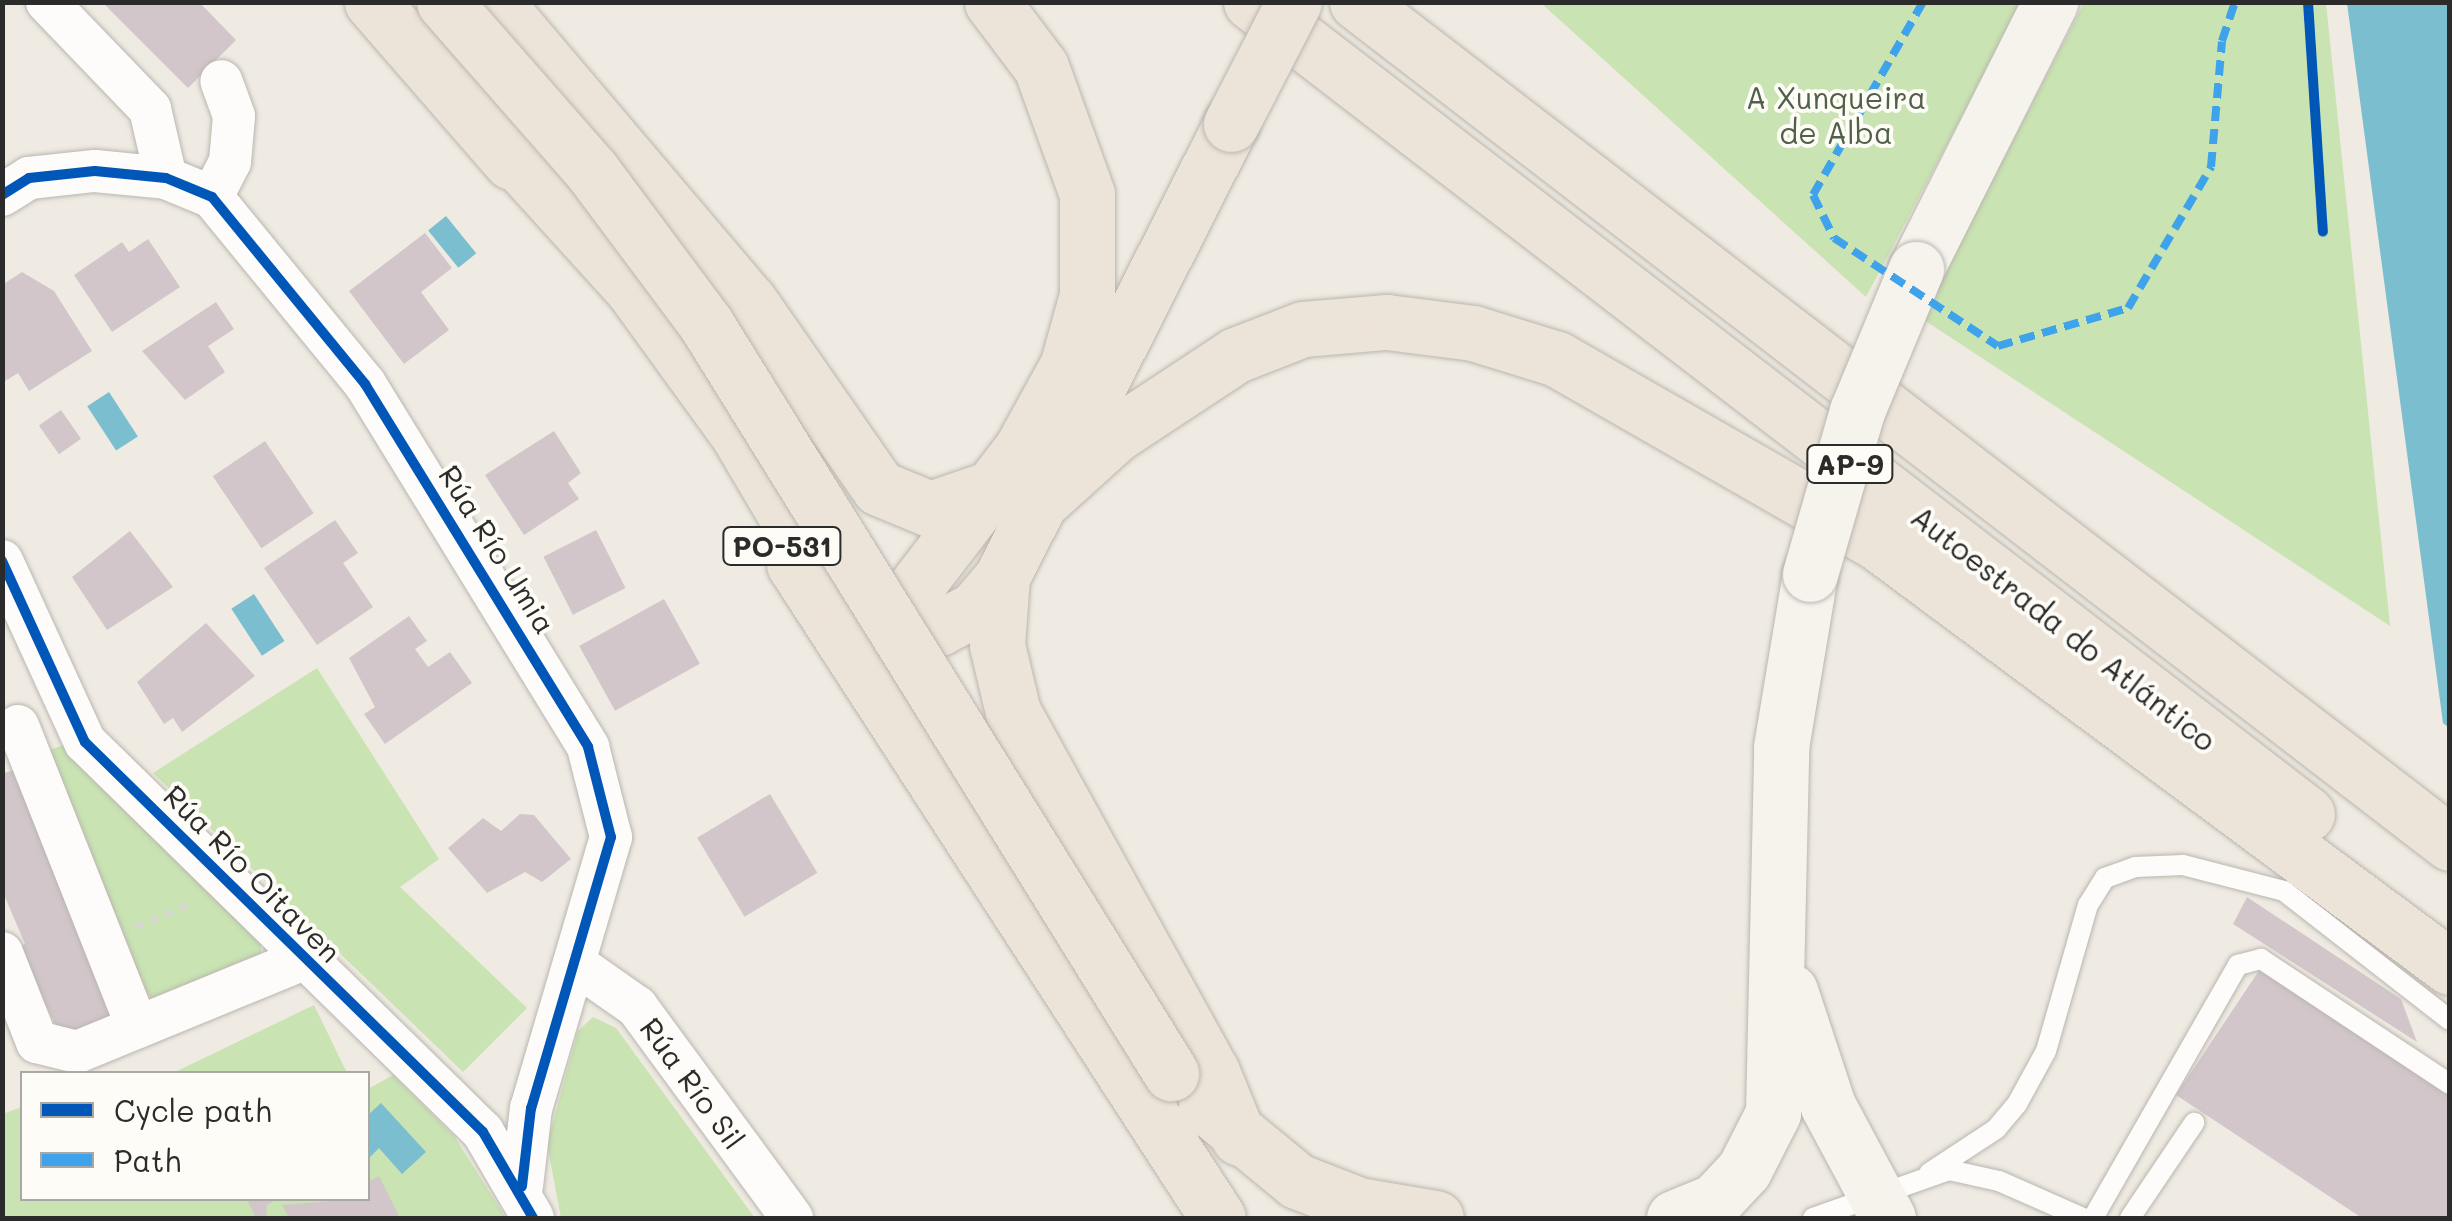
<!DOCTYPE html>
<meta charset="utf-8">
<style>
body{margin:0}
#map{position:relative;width:2452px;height:1221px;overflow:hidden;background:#efebe2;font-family:Mali,sans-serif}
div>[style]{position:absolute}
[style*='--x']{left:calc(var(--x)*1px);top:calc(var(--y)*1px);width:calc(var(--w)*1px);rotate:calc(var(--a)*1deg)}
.green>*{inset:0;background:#c9e3b2}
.water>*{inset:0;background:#7abecf;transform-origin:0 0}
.building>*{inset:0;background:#d2c6ca;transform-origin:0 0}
.path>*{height:6px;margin-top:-3px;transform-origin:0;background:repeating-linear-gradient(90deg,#d6d5d3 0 8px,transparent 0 16px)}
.roads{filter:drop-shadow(0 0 2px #b9b6b0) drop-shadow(0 0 2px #b9b6b0)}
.service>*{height:20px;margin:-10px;padding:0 10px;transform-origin:10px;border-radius:10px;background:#fdfcfb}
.minor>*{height:42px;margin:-21px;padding:0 21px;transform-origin:21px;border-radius:21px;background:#fdfcfb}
.secondary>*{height:55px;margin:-27.5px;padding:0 27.5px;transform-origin:27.5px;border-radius:27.5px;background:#f6f3ed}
.primary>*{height:55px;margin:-27.5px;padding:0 27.5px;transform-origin:27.5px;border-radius:27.5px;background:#ece3d9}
.motorway>*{height:55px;margin:-27.5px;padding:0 27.5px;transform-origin:27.5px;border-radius:27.5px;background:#ece3d9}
.bridges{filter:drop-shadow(0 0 2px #b9b6b0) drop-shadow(0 0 2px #b9b6b0)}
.secondary-bridge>*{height:55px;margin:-27.5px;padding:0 27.5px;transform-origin:27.5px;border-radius:27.5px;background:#f6f3ed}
.primary-bridge>*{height:55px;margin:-27.5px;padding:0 27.5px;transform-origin:27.5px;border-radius:27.5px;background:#ece3d9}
.motorway-bridge>*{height:55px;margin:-27.5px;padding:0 27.5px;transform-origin:27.5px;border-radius:27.5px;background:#ece3d9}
.quiet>*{height:8px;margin-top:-4px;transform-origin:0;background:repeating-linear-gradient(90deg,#3ea3eb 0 15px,transparent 0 23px)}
.cycleway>*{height:10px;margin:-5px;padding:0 5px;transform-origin:5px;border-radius:5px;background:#0057b8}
span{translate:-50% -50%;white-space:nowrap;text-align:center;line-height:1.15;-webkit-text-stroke:8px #fdfcf7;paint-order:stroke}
.shield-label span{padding:2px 8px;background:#fdfcf7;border:2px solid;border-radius:8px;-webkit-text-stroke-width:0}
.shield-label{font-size:28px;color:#2b2b2b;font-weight:700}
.park-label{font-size:30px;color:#516048}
.street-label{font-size:30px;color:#2b2b2b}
.frame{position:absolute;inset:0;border:5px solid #2b2b2b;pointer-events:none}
.legend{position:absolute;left:20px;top:1071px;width:350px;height:130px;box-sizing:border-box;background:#fdfcf7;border:2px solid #a9a8a5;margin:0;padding:12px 18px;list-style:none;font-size:30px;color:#2b2b2b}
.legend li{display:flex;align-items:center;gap:20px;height:50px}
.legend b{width:50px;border:2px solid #a9a8a5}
</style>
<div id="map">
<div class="green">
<i style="clip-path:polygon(1541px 3px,2022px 3px,1866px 297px)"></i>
<i style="clip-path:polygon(2084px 3px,2326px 3px,2390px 626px,1921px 318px)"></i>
<i style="clip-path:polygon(317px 668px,439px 859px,400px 887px,527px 1008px,463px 1072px,153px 773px)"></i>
<i style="clip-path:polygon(64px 745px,261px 940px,261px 960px,155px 1000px,136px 985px,46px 751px)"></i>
<i style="clip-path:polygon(314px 1005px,347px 1073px,173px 1073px)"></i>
<i style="clip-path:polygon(593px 1017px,616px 1028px,755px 1218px,561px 1218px,547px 1144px,578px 1031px)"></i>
<i style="clip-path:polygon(393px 1075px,454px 1136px,506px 1218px,3px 1218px,2px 1114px,22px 1107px,22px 1198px,368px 1198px,368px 1089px)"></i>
</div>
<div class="water">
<i style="clip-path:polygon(2347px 3px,2449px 3px,2449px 728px,2443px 723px)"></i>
<i style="left:446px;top:216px;width:48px;height:23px;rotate:51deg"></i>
<i style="left:109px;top:392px;width:53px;height:26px;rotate:57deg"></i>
<i style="left:254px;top:594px;width:56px;height:27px;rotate:57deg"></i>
<i style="clip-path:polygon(381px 1103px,426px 1152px,402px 1174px,379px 1148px,368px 1159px,368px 1115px)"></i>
</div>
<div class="building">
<i style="clip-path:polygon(102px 2px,199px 2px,236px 40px,188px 88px)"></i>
<i style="clip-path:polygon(425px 233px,452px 268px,421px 292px,449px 330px,404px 364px,349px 291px)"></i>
<i style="clip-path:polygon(148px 239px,180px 287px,112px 332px,74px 275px,122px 242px,129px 252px)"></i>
<i style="clip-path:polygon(22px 272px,54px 291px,92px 351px,29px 391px,18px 373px,2px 383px,2px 285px)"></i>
<i style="clip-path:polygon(216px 302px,234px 329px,208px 346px,225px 372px,185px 400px,142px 351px)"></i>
<i style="left:61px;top:410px;width:35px;height:27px;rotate:55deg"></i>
<i style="clip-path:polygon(554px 431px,581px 473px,568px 483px,579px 499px,524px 535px,485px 475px)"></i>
<i style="left:265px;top:441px;width:87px;height:63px;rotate:56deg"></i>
<i style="clip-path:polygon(335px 520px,358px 553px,343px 563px,373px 607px,317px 645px,264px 568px)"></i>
<i style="left:596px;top:530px;width:65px;height:59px;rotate:63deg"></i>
<i style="clip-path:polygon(130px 531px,173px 587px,107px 630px,72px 577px)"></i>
<i style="left:664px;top:599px;width:74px;height:97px;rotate:61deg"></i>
<i style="clip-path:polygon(409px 616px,427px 641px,415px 649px,428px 667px,450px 652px,472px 683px,385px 744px,364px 714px,375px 707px,349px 658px)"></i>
<i style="clip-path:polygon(206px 623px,255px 676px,182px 732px,173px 718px,164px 724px,137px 682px)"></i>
<i style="clip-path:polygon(13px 770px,116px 1020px,64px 1042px,17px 947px,25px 944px,2px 890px,2px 774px)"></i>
<i style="left:770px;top:794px;width:92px;height:85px;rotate:59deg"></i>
<i style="clip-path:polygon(520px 814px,534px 815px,571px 859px,542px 882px,525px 872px,487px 893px,448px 848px,483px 818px,501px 831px)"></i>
<i style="clip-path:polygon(2247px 897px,2401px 999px,2417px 1042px,2233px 924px)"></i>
<i style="clip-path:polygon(2260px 969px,2450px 1095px,2450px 1218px,2362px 1218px,2176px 1095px)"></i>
<i style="clip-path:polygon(379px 1176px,400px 1218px,289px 1218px,282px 1205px,368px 1198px,368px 1182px)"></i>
<i style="clip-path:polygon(246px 1198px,279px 1198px,267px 1205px,266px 1218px,256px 1218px)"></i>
</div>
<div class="path">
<i style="--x:136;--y:927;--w:63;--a:-23.3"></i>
</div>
<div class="roads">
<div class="service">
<i style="--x:1929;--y:1173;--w:80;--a:-33.3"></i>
<i style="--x:1996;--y:1129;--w:33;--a:-50"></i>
<i style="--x:2017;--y:1104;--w:60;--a:-61.3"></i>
<i style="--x:2046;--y:1051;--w:152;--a:-74"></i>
<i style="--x:2088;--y:905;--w:32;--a:-58"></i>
<i style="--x:2105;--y:878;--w:32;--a:-20"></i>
<i style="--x:2135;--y:867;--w:48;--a:-2.4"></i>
<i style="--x:2183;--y:865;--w:104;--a:14.4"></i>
<i style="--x:2284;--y:891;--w:210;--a:37.9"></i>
<i style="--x:1813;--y:1218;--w:144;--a:-19.4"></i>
<i style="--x:1949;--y:1170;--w:51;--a:12.4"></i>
<i style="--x:1999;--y:1181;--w:92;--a:23.8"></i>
<i style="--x:2093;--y:1218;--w:292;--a:-60.2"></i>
<i style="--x:2238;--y:965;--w:24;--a:-15"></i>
<i style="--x:2261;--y:959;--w:227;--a:33.5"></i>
<i style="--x:2130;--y:1218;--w:115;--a:-56"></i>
</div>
<div class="minor">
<i style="--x:47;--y:2;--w:149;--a:46.1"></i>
<i style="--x:150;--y:109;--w:71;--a:76.9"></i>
<i style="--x:2;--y:195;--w:32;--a:-32"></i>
<i style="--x:29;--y:178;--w:66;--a:-6.1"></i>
<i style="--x:95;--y:171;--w:71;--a:5.6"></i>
<i style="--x:166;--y:178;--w:50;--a:22.4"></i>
<i style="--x:212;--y:197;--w:242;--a:50.7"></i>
<i style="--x:365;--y:384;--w:426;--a:58.4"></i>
<i style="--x:588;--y:747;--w:93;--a:75.7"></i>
<i style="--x:611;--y:837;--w:283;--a:106.4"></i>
<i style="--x:531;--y:1108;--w:79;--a:96.6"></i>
<i style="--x:212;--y:197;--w:39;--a:-63"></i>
<i style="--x:230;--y:162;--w:46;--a:-85"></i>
<i style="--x:234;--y:116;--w:37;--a:-110"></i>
<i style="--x:2;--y:561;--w:199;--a:65.4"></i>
<i style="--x:85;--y:742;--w:557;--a:44.42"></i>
<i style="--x:483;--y:1132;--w:99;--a:59.8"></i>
<i style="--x:18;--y:726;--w:324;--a:68.4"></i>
<i style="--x:2;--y:953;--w:96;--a:68.5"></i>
<i style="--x:37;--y:1042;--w:41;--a:14"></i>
<i style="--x:77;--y:1052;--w:245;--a:-22.3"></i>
<i style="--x:577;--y:965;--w:73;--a:35"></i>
<i style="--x:637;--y:1007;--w:262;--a:53.7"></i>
</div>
<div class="secondary">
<i style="--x:1916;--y:269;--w:299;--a:-63.3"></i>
<i style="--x:1790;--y:991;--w:121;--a:71.7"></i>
<i style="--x:1828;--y:1106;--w:127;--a:61.8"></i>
<i style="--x:1674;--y:1218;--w:44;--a:-22.5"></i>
<i style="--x:1715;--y:1201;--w:42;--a:-46.9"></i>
<i style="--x:1744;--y:1170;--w:64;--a:-63"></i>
<i style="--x:1773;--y:1113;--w:366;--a:-88.7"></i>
<i style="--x:1781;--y:747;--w:175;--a:-80.5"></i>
</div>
<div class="primary">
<i style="--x:372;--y:2;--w:212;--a:49"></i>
<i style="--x:794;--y:564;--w:779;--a:57.04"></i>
<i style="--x:1206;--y:1106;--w:118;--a:39.5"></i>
<i style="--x:1297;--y:1181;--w:66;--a:21.2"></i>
<i style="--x:1359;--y:1205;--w:78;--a:9.6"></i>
</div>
<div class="motorway">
<i style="--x:495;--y:2;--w:392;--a:49.7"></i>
<i style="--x:749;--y:301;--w:228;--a:55.2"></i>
<i style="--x:879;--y:488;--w:55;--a:22.4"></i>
<i style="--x:930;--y:509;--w:65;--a:-18.7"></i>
<i style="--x:992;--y:2;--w:81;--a:53"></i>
<i style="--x:1041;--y:67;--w:135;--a:70.1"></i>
<i style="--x:1087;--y:194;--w:101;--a:90"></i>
<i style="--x:1087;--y:295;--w:75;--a:105.5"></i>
<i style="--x:1251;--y:2;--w:1332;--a:37.56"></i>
<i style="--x:1357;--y:2;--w:1379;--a:37.58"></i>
<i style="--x:1231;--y:124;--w:508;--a:116.82"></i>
<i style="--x:1002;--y:577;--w:68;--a:94.2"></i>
<i style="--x:997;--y:645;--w:69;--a:76.6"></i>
<i style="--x:1013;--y:712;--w:411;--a:61.1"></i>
<i style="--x:1212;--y:1072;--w:71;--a:67.8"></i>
<i style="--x:484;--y:125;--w:220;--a:47.8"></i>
<i style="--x:632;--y:288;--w:183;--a:54.1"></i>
<i style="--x:739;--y:436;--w:158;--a:59.5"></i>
<i style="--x:819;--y:572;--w:53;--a:47.3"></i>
<i style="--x:855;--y:611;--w:49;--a:19.2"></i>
<i style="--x:901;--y:627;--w:38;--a:2"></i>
<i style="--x:939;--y:628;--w:41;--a:-27.8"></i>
<i style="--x:975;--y:609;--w:42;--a:-49.8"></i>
<i style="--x:1042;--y:501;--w:100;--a:-42.2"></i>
<i style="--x:1116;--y:434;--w:144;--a:-33.4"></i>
<i style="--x:1236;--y:355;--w:72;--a:-21.2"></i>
<i style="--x:1303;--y:329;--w:84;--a:-4.8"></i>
<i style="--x:1387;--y:322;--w:87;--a:7.3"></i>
<i style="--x:1473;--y:333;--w:88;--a:17.2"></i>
<i style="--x:1557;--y:359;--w:370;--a:29.8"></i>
<i style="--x:1878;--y:543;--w:712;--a:36.55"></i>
<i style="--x:966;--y:825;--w:167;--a:-114.1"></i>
<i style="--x:898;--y:673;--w:76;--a:-83.2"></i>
<i style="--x:907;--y:598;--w:189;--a:-52.5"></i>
<i style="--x:1022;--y:448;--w:114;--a:-61.2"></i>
</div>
</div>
<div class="bridges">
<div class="secondary-bridge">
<i style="--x:1810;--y:574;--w:170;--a:-73.9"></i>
<i style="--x:1857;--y:411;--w:154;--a:-67.4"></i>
</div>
<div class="primary-bridge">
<i style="--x:444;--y:2;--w:225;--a:48.8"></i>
<i style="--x:592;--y:171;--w:191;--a:53.3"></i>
<i style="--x:706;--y:324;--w:882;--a:58.17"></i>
</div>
<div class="motorway-bridge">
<i style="--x:1231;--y:124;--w:137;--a:-62.7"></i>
</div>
</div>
<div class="quiet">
<i style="--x:1923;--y:2;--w:222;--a:119.7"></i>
<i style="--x:1813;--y:195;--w:48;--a:64"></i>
<i style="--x:1834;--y:238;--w:196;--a:33.4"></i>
<i style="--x:1998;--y:346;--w:135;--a:-16.3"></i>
<i style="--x:2128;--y:308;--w:164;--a:-59.5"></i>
<i style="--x:2211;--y:167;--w:126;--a:-85"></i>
<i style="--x:2222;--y:41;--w:41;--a:-71.6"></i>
</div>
<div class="cycleway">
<i style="--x:2308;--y:2;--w:230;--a:86.3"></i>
<i style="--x:2;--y:195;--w:32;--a:-32"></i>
<i style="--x:29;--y:178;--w:66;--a:-6.1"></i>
<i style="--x:95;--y:171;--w:71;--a:5.6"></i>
<i style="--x:166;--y:178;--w:50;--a:22.4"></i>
<i style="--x:212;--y:197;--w:242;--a:50.7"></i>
<i style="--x:365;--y:384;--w:426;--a:58.4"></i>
<i style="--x:588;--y:747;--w:93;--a:75.7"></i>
<i style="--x:611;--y:837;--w:283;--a:106.4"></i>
<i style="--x:531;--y:1108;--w:79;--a:96.6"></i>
<i style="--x:2;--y:561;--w:199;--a:65.4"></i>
<i style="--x:85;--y:742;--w:557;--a:44.42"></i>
<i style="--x:483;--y:1132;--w:99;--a:59.8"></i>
</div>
<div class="shield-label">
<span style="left:1850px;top:464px">AP-9</span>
<span style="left:782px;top:546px">PO-531</span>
</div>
<div class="park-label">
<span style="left:1836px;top:114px">A Xunqueira<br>de Alba</span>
</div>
<div class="street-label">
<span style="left:498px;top:549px;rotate:58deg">Rúa Río Umia</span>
<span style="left:2064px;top:628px;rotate:38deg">Autoestrada do Atlántico</span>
<span style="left:253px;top:873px;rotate:45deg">Rúa Río Oitaven</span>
<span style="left:693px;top:1083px;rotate:54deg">Rúa Río Sil</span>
</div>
<div class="frame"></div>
<ul class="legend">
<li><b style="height:12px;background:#0057b8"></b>Cycle path</li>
<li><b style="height:12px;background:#3ea3eb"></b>Path</li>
</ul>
</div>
